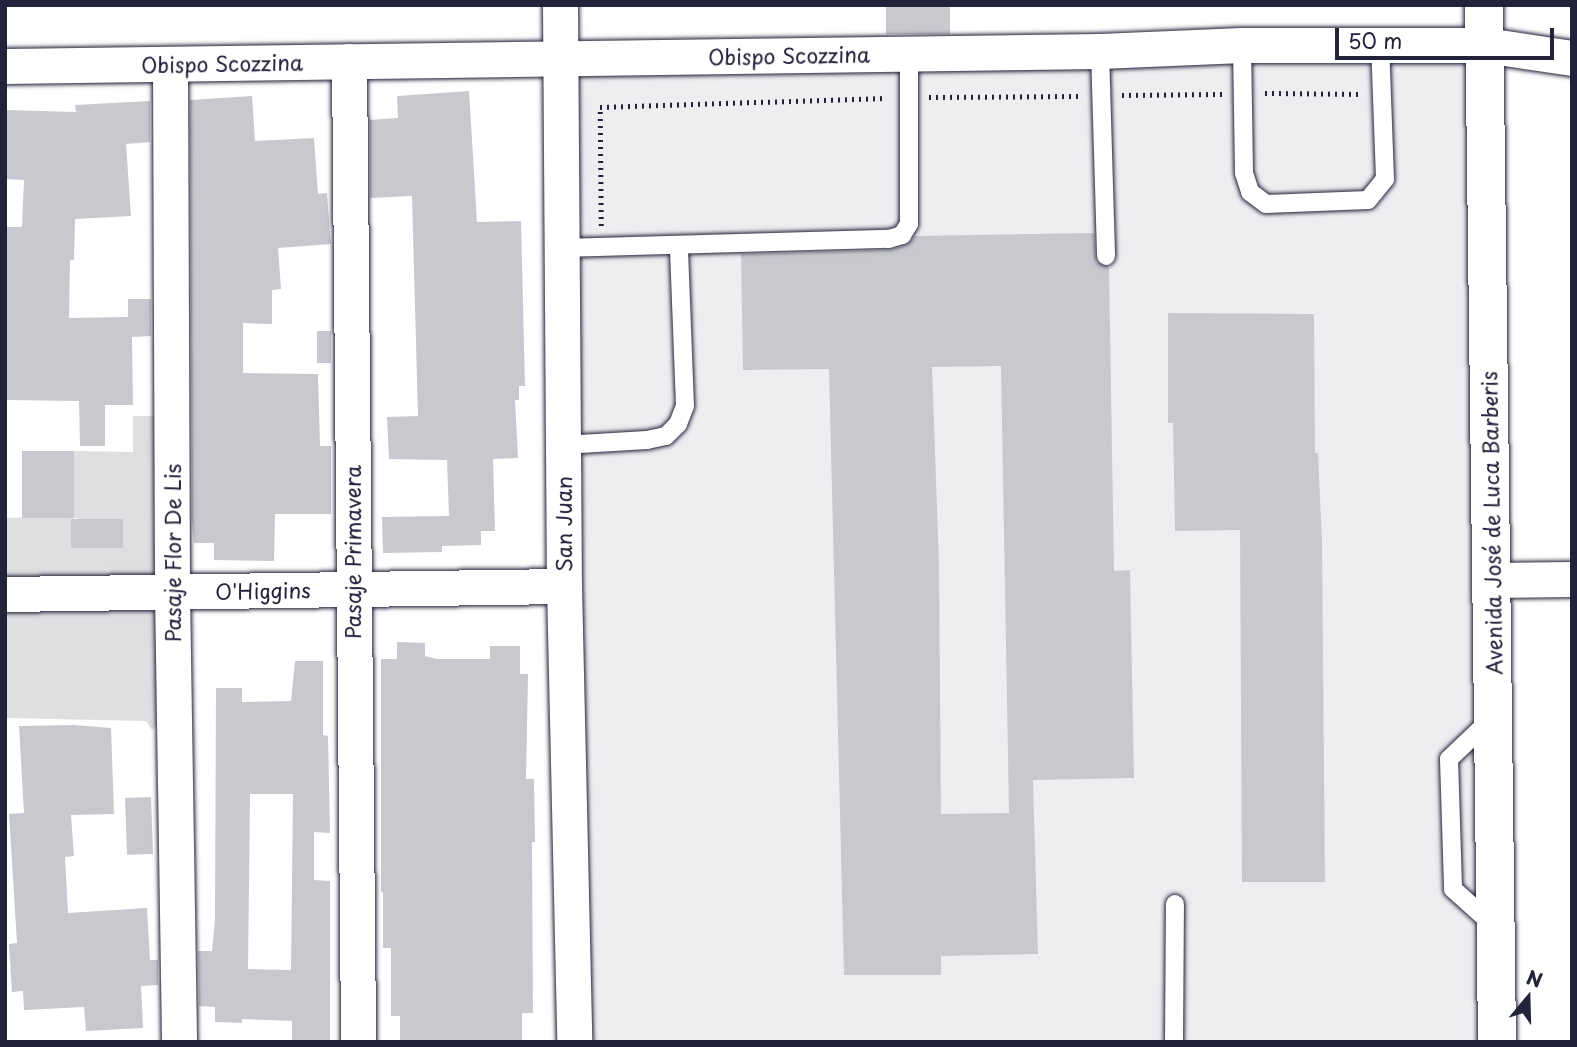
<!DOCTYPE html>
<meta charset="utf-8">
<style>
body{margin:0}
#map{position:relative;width:1577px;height:1047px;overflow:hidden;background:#fff;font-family:"Playpen Sans",sans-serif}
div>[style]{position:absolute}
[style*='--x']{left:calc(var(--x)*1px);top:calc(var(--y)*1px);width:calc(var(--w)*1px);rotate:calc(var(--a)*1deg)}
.built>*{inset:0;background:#eeeef1}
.green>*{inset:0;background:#dfdfe2}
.building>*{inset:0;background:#c8c8cf;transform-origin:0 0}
.path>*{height:4.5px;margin-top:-2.25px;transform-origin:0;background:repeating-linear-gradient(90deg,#22223b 0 2px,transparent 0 7px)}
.roads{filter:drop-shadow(0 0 2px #22223b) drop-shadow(0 0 2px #22223b)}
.service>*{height:18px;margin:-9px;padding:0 9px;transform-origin:9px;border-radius:9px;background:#fff}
.minor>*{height:35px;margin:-17.5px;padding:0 17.5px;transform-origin:17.5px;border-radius:17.5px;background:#fff}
.secondary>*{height:38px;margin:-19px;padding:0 19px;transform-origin:19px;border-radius:19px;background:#fff}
span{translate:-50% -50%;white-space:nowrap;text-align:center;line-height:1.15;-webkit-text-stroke:6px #fff;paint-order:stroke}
.street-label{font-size:21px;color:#22223b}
.frame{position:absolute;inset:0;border:7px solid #22223b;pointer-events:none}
.north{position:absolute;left:1493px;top:963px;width:70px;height:70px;-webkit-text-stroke:5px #fff;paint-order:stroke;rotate:19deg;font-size:19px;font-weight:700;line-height:28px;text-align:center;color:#22223b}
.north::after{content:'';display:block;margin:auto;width:24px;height:32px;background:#22223b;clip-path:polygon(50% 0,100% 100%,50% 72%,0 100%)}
.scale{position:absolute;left:1335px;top:28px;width:219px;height:32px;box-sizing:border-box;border:4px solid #22223b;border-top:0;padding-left:9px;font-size:21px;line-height:24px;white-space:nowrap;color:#22223b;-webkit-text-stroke:5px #fff;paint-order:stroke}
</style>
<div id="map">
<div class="built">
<i style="clip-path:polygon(1467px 61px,1487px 1042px,586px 1042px,571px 73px,578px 67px)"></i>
</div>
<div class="green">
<i style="clip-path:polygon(evenodd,133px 416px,154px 416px,159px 578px,5px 581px,5px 518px,72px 516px,74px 451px,133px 452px,133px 416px,73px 517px,78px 519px,123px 519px,123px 548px,72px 548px,73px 517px)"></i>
<i style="clip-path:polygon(146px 604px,160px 620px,162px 720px,152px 730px,146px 721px,5px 718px,5px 608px)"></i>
</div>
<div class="building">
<i style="left:886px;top:5px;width:64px;height:29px"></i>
<i style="clip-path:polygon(469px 91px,477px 222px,521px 221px,525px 386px,519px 386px,519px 400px,515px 400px,518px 458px,493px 459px,495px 531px,481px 531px,481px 545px,442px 546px,442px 552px,383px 553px,382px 517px,449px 516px,447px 460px,389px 459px,387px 417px,418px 416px,412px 196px,370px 198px,370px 120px,398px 118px,397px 96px)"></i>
<i style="clip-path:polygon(252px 96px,255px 141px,314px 138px,318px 194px,327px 193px,330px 235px,331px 244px,278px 248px,281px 289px,272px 290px,272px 324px,243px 323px,243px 373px,318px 374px,320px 446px,331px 446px,331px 514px,275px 514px,274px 561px,214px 560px,214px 543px,194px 543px,192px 521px,190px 100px)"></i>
<i style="clip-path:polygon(150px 101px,150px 142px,126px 144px,131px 216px,75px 219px,74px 260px,70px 260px,69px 318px,128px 317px,128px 299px,151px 299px,151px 336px,132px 337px,133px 405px,105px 405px,105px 446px,80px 446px,79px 401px,7px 400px,5px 227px,22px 227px,24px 180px,5px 179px,5px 110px,76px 112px,75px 105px)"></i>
<i style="clip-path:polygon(evenodd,1094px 233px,1096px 261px,1109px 267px,1114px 571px,1130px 570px,1134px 778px,1033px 780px,1038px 954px,941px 956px,941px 975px,844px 975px,829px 369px,743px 370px,741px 254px,890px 250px,906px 245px,915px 236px,1094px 233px,1001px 366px,1009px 813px,941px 814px,939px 564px,932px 367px,1001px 366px)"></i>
<i style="clip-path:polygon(1168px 313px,1314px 314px,1315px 453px,1318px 453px,1322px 540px,1325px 882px,1242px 882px,1240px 530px,1175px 531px,1173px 423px,1168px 423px)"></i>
<i style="left:317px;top:331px;width:14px;height:32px"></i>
<i style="left:22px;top:451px;width:52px;height:67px"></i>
<i style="left:123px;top:519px;width:29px;height:52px;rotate:90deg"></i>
<i style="clip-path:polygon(397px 642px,425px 643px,425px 656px,437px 659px,490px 659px,490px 646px,520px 646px,520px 674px,528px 674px,526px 779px,534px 779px,535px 842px,532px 842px,533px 1013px,522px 1013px,522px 1042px,400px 1042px,400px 1016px,391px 1016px,391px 948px,383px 948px,383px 892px,381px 892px,381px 659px,397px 659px)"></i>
<i style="clip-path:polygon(evenodd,295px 661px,323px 661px,323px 735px,328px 736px,330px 833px,314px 832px,314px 880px,330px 881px,330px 1042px,292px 1042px,292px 1021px,242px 1019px,242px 1023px,215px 1022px,215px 1007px,199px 1006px,198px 951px,212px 951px,215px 920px,216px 688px,242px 688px,242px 702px,291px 701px,295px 661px,250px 794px,293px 794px,291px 970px,248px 969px,250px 794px)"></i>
<i style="clip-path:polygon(74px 725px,111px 728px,114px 814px,71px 815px,74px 856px,65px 857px,68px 913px,147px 908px,150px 960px,158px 960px,158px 985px,141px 986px,143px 1028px,86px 1031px,84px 1007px,24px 1010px,23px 991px,12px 992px,9px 944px,17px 943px,9px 814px,24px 813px,19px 726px)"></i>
<i style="left:151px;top:797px;width:57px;height:26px;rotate:88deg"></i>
</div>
<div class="path">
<i style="--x:1265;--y:93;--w:97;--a:0.6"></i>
<i style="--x:1122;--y:95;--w:100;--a:-0.6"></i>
<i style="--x:929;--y:97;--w:149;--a:-0.4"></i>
<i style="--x:601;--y:226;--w:119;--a:-90.5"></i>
<i style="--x:600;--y:107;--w:286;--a:-1.8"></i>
</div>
<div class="roads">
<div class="service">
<i style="--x:1242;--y:45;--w:128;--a:89.1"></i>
<i style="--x:1244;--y:173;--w:20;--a:72"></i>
<i style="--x:1250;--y:192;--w:20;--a:37"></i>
<i style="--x:1266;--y:204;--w:102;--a:-2.2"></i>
<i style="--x:1368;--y:200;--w:27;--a:-51"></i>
<i style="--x:1385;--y:179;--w:134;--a:-92.1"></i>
<i style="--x:1100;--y:51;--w:205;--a:88.3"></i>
<i style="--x:562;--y:248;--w:327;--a:-1.6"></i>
<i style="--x:889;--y:239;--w:14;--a:-17"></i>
<i style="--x:902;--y:235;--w:13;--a:-58"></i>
<i style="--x:909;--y:224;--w:171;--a:-90"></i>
<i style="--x:563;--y:445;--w:84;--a:-3.4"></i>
<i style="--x:647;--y:440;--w:19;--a:-12"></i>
<i style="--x:666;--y:436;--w:17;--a:-45"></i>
<i style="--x:678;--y:424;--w:19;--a:-69"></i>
<i style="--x:685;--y:406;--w:159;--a:-92.2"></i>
<i style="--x:1491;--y:719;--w:58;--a:136.4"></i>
<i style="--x:1449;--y:759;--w:130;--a:88.2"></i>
<i style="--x:1453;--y:889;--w:54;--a:42"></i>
<i style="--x:1174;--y:1042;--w:138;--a:-89.6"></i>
</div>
<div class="minor">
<i style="--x:560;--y:5;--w:581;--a:89.61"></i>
<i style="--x:564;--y:586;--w:456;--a:88.7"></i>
<i style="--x:349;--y:61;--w:981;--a:89.47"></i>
<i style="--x:170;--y:64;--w:528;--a:89.78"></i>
<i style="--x:172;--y:592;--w:450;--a:89.1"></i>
<i style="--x:5;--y:66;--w:1095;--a:-0.78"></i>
<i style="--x:1100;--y:51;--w:142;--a:-2.4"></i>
<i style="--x:1242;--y:45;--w:243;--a:0"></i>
<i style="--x:1485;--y:45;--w:88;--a:8.5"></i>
<i style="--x:1492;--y:580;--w:80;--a:-0.7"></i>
<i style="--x:5;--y:594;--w:559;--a:-0.82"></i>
</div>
<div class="secondary">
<i style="--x:1484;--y:5;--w:1037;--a:89.28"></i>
</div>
</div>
<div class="street-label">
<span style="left:789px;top:55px;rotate:-1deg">Obispo Scozzina</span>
<span style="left:222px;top:63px;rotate:-1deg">Obispo Scozzina</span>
<span style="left:1491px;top:523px;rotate:-91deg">Avenida José de Luca Barberis</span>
<span style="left:563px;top:524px;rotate:-90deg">San Juan</span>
<span style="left:352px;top:552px;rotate:-90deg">Pasaje Primavera</span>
<span style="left:172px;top:553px;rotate:-90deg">Pasaje Flor De Lis</span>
<span style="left:263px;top:590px;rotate:-1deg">O'Higgins</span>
</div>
<div class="frame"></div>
<div class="north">N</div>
<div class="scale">50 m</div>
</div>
